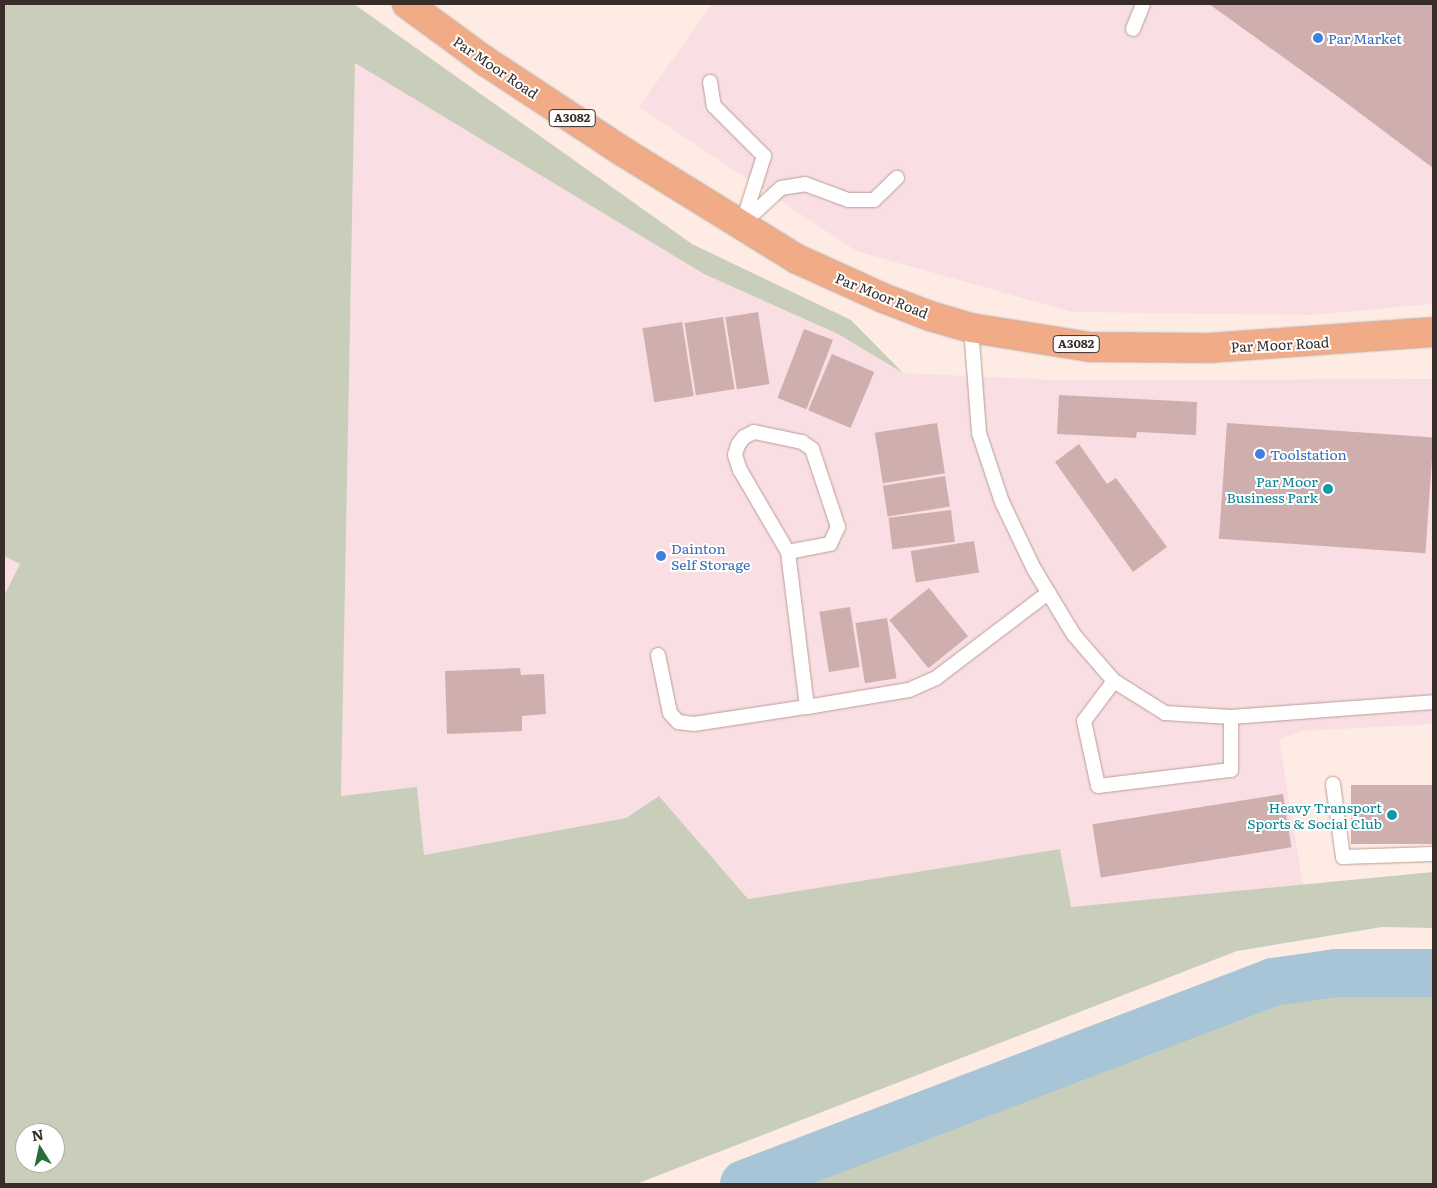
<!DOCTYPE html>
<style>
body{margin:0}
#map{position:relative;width:1437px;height:1188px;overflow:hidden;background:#feece4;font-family:Literata,serif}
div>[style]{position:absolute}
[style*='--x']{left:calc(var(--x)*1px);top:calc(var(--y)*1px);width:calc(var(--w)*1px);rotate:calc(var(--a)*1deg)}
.commercial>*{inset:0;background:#f9dee4}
.green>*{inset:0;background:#c9cebb}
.river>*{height:48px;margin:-24px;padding:0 24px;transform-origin:24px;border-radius:24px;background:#a7c5d7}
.building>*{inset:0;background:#cfafae;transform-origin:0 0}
.roads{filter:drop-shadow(0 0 1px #ba9e92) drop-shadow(0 0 1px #ba9e92)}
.service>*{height:14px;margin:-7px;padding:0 7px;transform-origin:7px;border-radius:7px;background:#fff}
.primary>*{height:28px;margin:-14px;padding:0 14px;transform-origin:14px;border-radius:14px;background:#f1ac87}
.dots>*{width:14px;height:14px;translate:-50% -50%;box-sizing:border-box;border:2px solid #fff;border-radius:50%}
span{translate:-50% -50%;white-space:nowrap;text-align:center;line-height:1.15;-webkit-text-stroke:4px #fff;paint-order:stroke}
.shield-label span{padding:1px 4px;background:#fff;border:1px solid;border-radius:4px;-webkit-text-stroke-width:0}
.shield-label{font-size:12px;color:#382d28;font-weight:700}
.shop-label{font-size:14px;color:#366cbe}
.left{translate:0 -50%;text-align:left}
.street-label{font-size:14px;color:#382d28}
.culture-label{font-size:14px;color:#0d838f}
.right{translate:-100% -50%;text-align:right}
.frame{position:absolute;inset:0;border:5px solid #382d28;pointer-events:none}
.north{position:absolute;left:15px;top:1123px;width:50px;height:50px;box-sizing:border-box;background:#fff;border:1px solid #afaba9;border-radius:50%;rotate:350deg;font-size:14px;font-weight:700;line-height:20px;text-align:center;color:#382d28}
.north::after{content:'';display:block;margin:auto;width:18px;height:22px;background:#286d38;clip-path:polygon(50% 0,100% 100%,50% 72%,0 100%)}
</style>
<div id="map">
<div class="commercial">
<i style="clip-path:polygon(712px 4px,1433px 4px,1433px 304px,1311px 315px,1072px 312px,856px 251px,639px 107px)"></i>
<i style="clip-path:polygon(355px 63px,704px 274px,838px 334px,903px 373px,1055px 380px,1433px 379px,1433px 724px,1303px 731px,1279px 739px,1303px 885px,1070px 907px,1060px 849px,748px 899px,659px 796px,626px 818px,424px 855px,341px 797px)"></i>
<i style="clip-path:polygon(4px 556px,20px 564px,4px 596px)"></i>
</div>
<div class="green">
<i style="clip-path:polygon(evenodd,4px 4px,354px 4px,692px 244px,851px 320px,903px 373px,838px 334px,704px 274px,355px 63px,341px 796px,417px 787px,424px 855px,626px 818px,659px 796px,748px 899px,1060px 849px,1071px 907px,1433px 872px,1433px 928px,1382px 927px,1237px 951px,636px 1184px,4px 1184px,4px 596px,20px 564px,4px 556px,4px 4px,25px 1133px,55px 1133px,55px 1163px,25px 1163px,25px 1133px)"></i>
<i style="clip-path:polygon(1342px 991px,1433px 993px,1433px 1184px,810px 1184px,1280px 1002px)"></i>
</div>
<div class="river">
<i style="--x:744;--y:1184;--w:566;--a:-20.9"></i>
<i style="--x:1273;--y:982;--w:64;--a:-8.1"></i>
<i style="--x:1336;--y:973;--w:97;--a:0"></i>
</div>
<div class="building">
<i style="clip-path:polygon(1209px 4px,1433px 4px,1433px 168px,1337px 96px)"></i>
<i style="left:758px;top:312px;width:73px;height:33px;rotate:81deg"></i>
<i style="left:723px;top:317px;width:73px;height:39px;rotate:81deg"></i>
<i style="left:682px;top:322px;width:75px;height:40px;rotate:81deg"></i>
<i style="left:804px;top:329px;width:31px;height:74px;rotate:21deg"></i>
<i style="left:832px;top:354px;width:46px;height:61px;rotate:23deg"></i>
<i style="clip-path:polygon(1059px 395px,1197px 402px,1196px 435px,1137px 432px,1136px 438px,1057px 434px)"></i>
<i style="left:937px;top:423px;width:51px;height:63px;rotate:81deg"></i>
<i style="left:1227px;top:423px;width:207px;height:116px;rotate:4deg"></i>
<i style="clip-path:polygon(1079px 444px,1107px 484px,1116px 478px,1167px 547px,1133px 572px,1055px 462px)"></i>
<i style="left:945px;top:476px;width:31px;height:63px;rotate:81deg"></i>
<i style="left:951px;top:510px;width:32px;height:63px;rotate:83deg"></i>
<i style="left:974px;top:541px;width:32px;height:64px;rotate:81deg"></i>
<i style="left:929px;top:588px;width:62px;height:51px;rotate:51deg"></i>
<i style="left:850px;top:607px;width:61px;height:31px;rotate:81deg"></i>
<i style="left:887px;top:618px;width:61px;height:32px;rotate:81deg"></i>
<i style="clip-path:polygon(520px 668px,521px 675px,544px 674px,546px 714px,522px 716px,522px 731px,447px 734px,445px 671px)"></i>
<i style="left:1433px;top:785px;width:59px;height:82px;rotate:90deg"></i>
<i style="left:1283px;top:794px;width:54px;height:193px;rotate:81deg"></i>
</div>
<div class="roads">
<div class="service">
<i style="--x:1133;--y:29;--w:27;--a:-68"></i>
<i style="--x:710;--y:82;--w:24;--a:81"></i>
<i style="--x:714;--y:106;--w:71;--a:45"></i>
<i style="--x:764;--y:156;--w:69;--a:107.7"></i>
<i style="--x:741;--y:225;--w:54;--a:-42.8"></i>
<i style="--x:781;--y:188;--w:24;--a:-9"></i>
<i style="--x:805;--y:184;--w:46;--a:20.4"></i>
<i style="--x:848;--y:200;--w:26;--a:0"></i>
<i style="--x:874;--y:200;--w:32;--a:-44"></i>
<i style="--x:971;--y:328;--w:105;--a:85.6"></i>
<i style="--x:979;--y:433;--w:73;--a:71.6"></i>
<i style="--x:1002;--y:502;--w:74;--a:64.5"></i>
<i style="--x:1034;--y:569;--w:77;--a:58.8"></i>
<i style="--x:1074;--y:635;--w:61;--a:49"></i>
<i style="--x:1114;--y:681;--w:60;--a:32.1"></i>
<i style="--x:1165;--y:713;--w:66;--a:3.5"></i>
<i style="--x:1231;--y:717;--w:203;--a:-4.2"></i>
<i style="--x:788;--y:552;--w:43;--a:-10.8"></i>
<i style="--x:830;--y:544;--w:19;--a:-65"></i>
<i style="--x:838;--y:527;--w:82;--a:-108.4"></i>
<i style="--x:812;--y:449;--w:12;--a:-145"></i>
<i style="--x:802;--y:442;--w:49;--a:-168.2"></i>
<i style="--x:754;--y:432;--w:11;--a:153"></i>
<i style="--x:744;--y:437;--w:10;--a:127"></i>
<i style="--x:738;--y:445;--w:10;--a:107"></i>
<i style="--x:735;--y:455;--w:16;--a:72"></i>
<i style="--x:740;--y:470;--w:95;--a:59.7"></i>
<i style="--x:788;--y:552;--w:156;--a:83"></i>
<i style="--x:658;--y:655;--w:59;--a:78.3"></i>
<i style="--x:670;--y:713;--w:12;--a:48"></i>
<i style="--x:678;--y:722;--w:16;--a:7"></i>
<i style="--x:694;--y:724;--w:114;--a:-8.6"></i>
<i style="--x:807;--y:707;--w:103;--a:-9.5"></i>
<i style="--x:909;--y:690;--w:30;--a:-24"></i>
<i style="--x:936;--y:678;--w:141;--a:-37.2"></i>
<i style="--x:1114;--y:681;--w:50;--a:126.9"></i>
<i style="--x:1084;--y:721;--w:66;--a:77.8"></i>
<i style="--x:1098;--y:786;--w:134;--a:-6.9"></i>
<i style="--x:1231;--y:770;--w:53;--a:-90"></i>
<i style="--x:1333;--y:784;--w:74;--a:82.2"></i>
<i style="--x:1343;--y:857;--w:90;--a:-1.9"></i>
</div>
<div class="primary">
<i style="--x:407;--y:4;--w:97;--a:36.2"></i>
<i style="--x:485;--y:61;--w:164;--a:33.3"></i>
<i style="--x:622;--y:151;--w:206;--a:31.7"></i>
<i style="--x:797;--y:259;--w:94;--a:24.4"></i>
<i style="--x:883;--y:298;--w:50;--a:21"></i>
<i style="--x:930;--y:316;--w:43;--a:16.3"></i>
<i style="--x:971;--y:328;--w:121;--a:9.1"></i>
<i style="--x:1090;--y:347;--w:119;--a:0.5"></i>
<i style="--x:1209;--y:348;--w:225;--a:-4.1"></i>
</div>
</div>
<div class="dots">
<i style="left:1318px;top:38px;background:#3f7fe0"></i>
<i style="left:1260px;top:454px;background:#3f7fe0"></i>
<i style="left:1328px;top:489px;background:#0f9aa8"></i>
<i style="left:661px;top:556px;background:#3f7fe0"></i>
<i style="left:1392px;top:815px;background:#0f9aa8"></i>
</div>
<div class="shield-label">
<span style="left:572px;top:118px">A3082</span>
<span style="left:1076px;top:344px">A3082</span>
</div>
<div class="shop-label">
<span class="left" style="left:1328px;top:38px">Par Market</span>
<span class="left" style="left:1270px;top:454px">Toolstation</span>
<span class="left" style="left:671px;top:556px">Dainton<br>Self Storage</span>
</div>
<div class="street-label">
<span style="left:496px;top:67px;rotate:34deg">Par Moor Road</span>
<span style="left:882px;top:295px;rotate:22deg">Par Moor Road</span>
<span style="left:1280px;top:344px;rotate:-3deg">Par Moor Road</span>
</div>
<div class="culture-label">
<span class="right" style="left:1318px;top:489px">Par Moor<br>Business Park</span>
<span class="right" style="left:1382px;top:815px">Heavy Transport<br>Sports &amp; Social Club</span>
</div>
<div class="frame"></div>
<div class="north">N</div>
</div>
